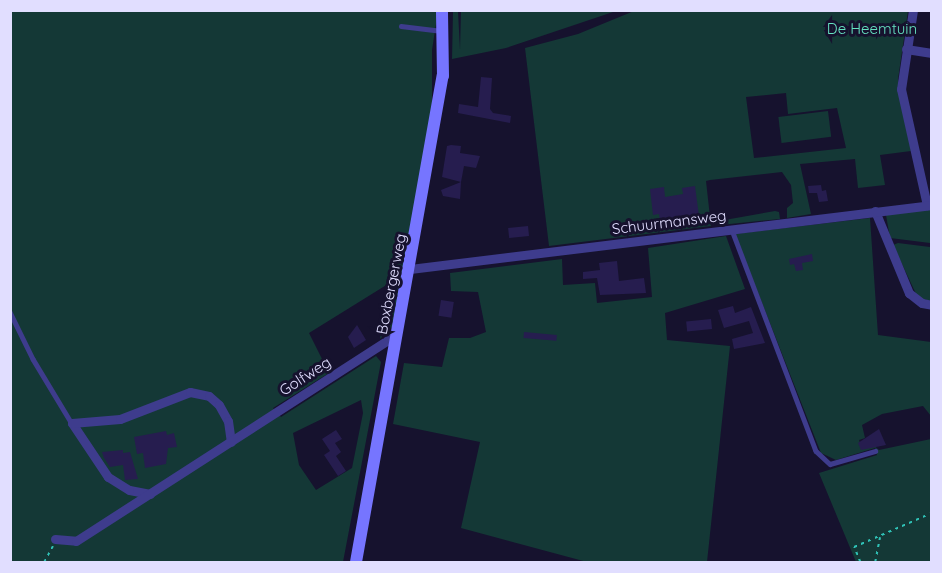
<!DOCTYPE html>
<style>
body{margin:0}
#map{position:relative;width:942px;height:573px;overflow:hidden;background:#16122e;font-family:Quicksand,sans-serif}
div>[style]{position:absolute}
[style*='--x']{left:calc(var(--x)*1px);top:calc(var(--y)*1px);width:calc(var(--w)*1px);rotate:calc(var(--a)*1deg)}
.green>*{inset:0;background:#143836;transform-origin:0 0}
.building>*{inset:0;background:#261d4f;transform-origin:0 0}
.path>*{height:1.5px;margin-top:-0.75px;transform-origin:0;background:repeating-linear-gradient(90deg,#2fc2b6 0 3px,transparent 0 7.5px)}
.lane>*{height:4.5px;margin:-2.25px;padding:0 2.25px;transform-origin:2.25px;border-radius:2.25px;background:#3e3c8d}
.street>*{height:9px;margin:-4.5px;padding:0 4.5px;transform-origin:4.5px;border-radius:4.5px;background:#3e3c8d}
.secondary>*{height:12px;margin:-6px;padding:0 6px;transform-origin:6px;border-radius:6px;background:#7675ff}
span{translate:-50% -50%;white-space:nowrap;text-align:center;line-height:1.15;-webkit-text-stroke:6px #16122e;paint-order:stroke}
.park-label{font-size:15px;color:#66e3c2}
.street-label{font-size:15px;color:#e1deff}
.frame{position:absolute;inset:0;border:12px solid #e1deff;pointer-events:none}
</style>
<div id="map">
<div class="green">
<i style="clip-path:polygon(evenodd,10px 11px,438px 11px,432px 50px,432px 110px,392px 327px,380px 339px,388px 284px,309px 333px,329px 373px,273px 408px,281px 417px,376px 356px,381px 362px,343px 562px,11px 562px,10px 11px,361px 400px,363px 413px,352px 468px,316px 490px,299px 465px,293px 433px,361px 400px)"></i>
<i style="clip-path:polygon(453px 11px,458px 11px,460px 50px,461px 11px,616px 11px,506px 48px,452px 59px)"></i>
<i style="clip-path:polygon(evenodd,634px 11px,908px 11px,898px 79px,911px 151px,880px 155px,885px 185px,858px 188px,855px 159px,800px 164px,811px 214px,787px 218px,787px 208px,793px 203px,791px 185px,782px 172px,710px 180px,706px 181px,711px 226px,549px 246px,525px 48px,578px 34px,634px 11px,786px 93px,788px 114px,837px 108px,846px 148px,754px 158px,746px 97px,786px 93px)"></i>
<i style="left:828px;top:111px;width:26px;height:50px;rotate:83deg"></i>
<i style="clip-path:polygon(931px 208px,930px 243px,890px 238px,886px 215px)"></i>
<i style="clip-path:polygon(775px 211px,779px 212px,780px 219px,720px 225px,719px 221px)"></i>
<i style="clip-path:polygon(870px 218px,878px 335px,931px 342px,931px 416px,923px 406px,882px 414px,862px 425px,865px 438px,859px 440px,862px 448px,873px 445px,879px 450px,931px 439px,931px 562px,856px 562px,819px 473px,877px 455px,875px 448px,836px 460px,821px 453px,735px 234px)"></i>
<i style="clip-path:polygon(726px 236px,745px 289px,665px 313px,667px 340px,730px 346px,707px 562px,587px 562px,461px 528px,480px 442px,393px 424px,404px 363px,442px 367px,449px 338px,470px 338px,486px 332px,478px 292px,451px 291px,450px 273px,562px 259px,563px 285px,595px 283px,597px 303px,652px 297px,648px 248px)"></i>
<i style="clip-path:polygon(898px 243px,930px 247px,931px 301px,918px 298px,893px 245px)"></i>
</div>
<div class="building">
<i style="clip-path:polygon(481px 77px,492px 78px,490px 109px,493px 113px,511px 116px,510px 123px,458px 113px,459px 104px,478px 107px)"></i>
<i style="clip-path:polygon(451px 145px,461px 146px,460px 153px,480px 156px,476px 168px,464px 166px,461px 182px,442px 177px,447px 146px)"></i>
<i style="clip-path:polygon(461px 182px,460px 199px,443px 196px,441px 190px)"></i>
<i style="clip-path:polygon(821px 185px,822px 191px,826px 190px,828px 201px,819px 202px,817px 193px,809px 193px,808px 186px)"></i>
<i style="clip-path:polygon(695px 186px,699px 216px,660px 221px,659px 214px,653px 215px,650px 189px,664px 187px,665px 197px,683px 194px,682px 188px)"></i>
<i style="left:528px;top:226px;width:10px;height:20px;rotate:84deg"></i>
<i style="clip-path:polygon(812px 254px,813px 261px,802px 263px,803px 270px,796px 271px,794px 264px,790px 265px,789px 259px)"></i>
<i style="clip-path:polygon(617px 261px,619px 281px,644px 278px,646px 293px,600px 295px,597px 278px,583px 279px,583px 272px,600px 270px,599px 263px)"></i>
<i style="left:441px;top:300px;width:13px;height:16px;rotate:9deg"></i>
<i style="clip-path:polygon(733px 306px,735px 313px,751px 307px,765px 343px,734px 349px,732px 339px,753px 333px,749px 321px,724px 328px,718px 310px)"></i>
<i style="left:711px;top:319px;width:10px;height:25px;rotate:84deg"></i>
<i style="clip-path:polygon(357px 325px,366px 340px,354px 348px,348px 337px)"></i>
<i style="left:524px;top:332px;width:33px;height:6px;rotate:5deg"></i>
<i style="clip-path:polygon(879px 429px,886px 445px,861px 450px,858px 443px)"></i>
<i style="clip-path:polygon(336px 430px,342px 439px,335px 443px,341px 452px,336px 456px,346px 471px,338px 476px,324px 455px,330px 451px,322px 439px)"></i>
<i style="clip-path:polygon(166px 431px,167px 435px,174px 433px,177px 447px,168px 448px,166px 464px,145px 468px,143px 453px,137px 454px,134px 437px)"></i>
<i style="clip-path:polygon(123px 450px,123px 453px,130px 452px,138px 479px,125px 480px,123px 465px,110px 467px,104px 458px,102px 452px)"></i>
</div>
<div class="path">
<i style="--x:44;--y:562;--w:18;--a:-61"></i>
<i style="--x:860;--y:562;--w:16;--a:-112"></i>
<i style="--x:854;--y:547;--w:85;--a:-23.6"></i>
<i style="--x:875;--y:562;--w:25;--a:-79"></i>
</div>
<div class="lane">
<i style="--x:401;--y:26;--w:39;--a:7"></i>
<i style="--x:732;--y:230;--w:236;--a:69.2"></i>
<i style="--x:816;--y:451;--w:19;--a:43"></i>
<i style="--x:830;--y:464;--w:47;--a:-16.1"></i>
<i style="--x:10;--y:312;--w:52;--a:63.9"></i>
<i style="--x:33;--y:359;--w:74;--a:58.9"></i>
</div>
<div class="street">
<i style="--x:913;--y:10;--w:80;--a:98.6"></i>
<i style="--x:901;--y:89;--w:119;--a:77.4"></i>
<i style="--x:906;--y:49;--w:26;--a:9"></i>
<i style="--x:875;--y:211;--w:89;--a:67.5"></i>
<i style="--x:909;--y:293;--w:16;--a:38"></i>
<i style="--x:922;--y:303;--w:10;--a:11"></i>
<i style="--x:410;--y:269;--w:526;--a:-6.99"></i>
<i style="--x:150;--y:494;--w:21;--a:-169"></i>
<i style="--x:129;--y:490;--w:25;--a:-148"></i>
<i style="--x:108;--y:477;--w:65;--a:-123.7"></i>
<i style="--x:72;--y:423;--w:48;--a:-4.8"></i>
<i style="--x:120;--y:419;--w:75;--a:-21.1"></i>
<i style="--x:190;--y:392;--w:19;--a:12"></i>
<i style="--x:209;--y:396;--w:13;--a:42"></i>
<i style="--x:219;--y:405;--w:18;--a:61"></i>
<i style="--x:228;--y:421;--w:21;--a:82"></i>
<i style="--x:55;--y:539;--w:21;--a:5"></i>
<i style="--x:76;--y:541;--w:381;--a:-32.8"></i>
</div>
<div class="secondary">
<i style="--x:356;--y:562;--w:494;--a:-79.9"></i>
<i style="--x:443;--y:76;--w:66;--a:-90.9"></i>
</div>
<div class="park-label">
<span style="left:872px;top:29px">De Heemtuin</span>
</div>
<div class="street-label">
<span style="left:669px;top:222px;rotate:-7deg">Schuurmansweg</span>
<span style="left:391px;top:284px;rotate:-79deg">Boxbergerweg</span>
<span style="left:305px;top:376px;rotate:-33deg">Golfweg</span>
</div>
<div class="frame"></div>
</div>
